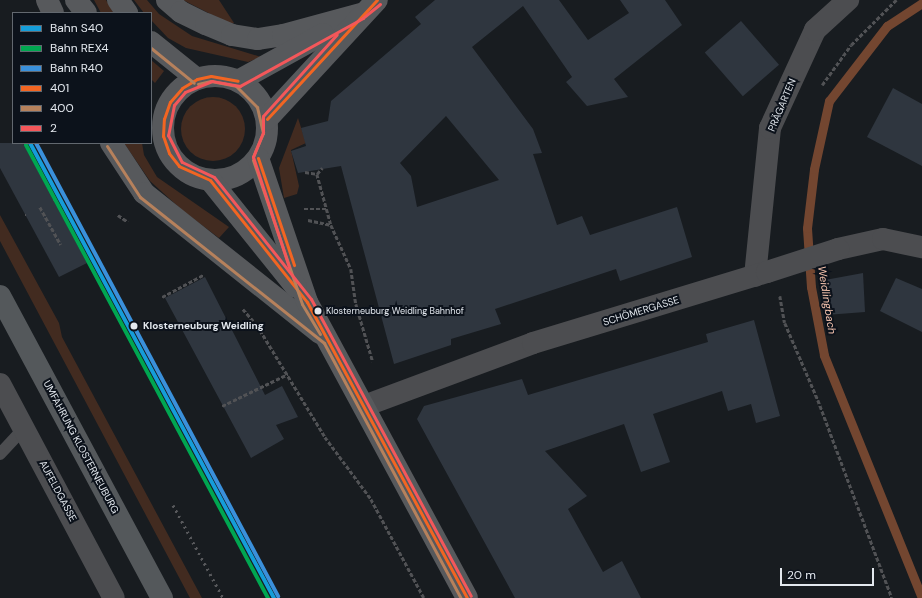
<!DOCTYPE html>
<meta charset="utf-8">
<style>
body{margin:0}
#map{position:relative;width:922px;height:598px;overflow:hidden;background:#181c20;font-family:"DM Sans",sans-serif}
div>[style]{position:absolute}
[style*='--x']{left:calc(var(--x)*1px);top:calc(var(--y)*1px);width:calc(var(--w)*1px);rotate:calc(var(--a)*1deg)}
.green>*{inset:0;background:#422b20}
.round{border-radius:50%}
.stream>*{height:9px;margin:-4.5px;padding:0 4.5px;transform-origin:4.5px;border-radius:4.5px;background:#734630}
.building>*{inset:0;background:#2f363f;transform-origin:0 0}
.path>*{height:2.5px;margin-top:-1.25px;transform-origin:0;background:repeating-linear-gradient(90deg,#515255 0 4px,transparent 0 6px)}
.lane>*{height:12px;margin:-6px;padding:0 6px;transform-origin:6px;border-radius:6px;background:#4c4d50}
.street>*{height:22px;margin:-11px;padding:0 11px;transform-origin:11px;border-radius:11px;background:#4c4d50}
.secondary>*{height:22px;margin:-11px;padding:0 11px;transform-origin:11px;border-radius:11px;background:#57595c}
.secondary>.ring{margin:-11px;padding:0;box-sizing:content-box;background:none;border:22px solid #57595c;border-radius:50%}
.primary>*{height:22px;margin:-11px;padding:0 11px;transform-origin:11px;border-radius:11px;background:#54585b}
.rail>*{height:3px;margin-top:-1.5px;transform-origin:0;background:repeating-linear-gradient(90deg,#58595c 0 2px,transparent 0 6px)}
.street-bridge>*{height:22px;margin:-11px;padding:0 11px;transform-origin:11px;border-radius:11px;background:#4c4d50}
.bus-1>*{height:3px;margin:-1.5px;padding:0 1.5px;transform-origin:1.5px;border-radius:1.5px;background:#f26522}
.bus-2>*{height:3px;margin:-1.5px;padding:0 1.5px;transform-origin:1.5px;border-radius:1.5px;background:#b6815c}
.bus-3>*{height:3px;margin:-1.5px;padding:0 1.5px;transform-origin:1.5px;border-radius:1.5px;background:#f4575a}
.rail-1>*{height:4px;margin:-2px;padding:0 2px;transform-origin:2px;border-radius:2px;background:#159dd9}
.rail-2>*{height:4px;margin:-2px;padding:0 2px;transform-origin:2px;border-radius:2px;background:#00a651}
.rail-3>*{height:4px;margin:-2px;padding:0 2px;transform-origin:2px;border-radius:2px;background:#3a90db}
.dots>*{width:11px;height:11px;translate:-50% -50%;box-sizing:border-box;border:2px solid #0c121b;border-radius:50%}
span{translate:-50% -50%;white-space:nowrap;text-align:center;line-height:1.15;-webkit-text-stroke:4px #0c121b;paint-order:stroke}
.bus-label{font-size:9px;color:#e3e8ee}
.left{translate:0 -50%;text-align:left}
.street-label{font-size:10px;color:#e3e8ee}
.stop-label{font-size:10px;color:#e3e8ee;font-weight:700}
.water-label{font-size:11px;color:#f5c3ad;font-style:italic}
.legend{position:absolute;left:12px;top:12px;width:140px;height:132px;box-sizing:border-box;background:#0c121b;border:1px solid #62686f;margin:0;padding:5px 7px;list-style:none;font-size:12px;color:#e3e8ee}
.legend li{display:flex;align-items:center;gap:8px;height:20px}
.legend b{width:20px;border:1px solid #62686f}
.scale{position:absolute;left:780px;top:568px;width:94px;height:18px;box-sizing:border-box;border:2px solid #e3e8ee;border-top:0;padding-left:5px;font-size:12px;line-height:14px;white-space:nowrap;color:#e3e8ee;-webkit-text-stroke:3px #0c121b;paint-order:stroke}
</style>
<div id="map">
<div class="green">
<i style="clip-path:polygon(94px 0,106px 0,114px 13px,101px 13px)"></i>
<i style="clip-path:polygon(134px 0,147px 0,159px 14px,192px 36px,261px 57px,248px 62px,186px 48px,168px 38px,151px 20px,151px 13px,144px 13px)"></i>
<i style="clip-path:polygon(183px 0,219px 0,234px 23px,230px 24px)"></i>
<i style="clip-path:polygon(151px 60px,164px 71px,155px 83px,151px 79px)"></i>
<i class="round" style="left:181px;top:97px;width:64px;height:64px"></i>
<i style="clip-path:polygon(298px 118px,306px 143px,291px 150px,299px 186px,297px 194px,284px 198px,279px 168px)"></i>
<i style="clip-path:polygon(124px 143px,142px 143px,144px 155px,157px 177px,229px 227px,219px 238px,182px 210px,150px 181px)"></i>
<i style="clip-path:polygon(0 215px,59px 323px,62px 337px,202px 598px,190px 598px,0 241px)"></i>
</div>
<div class="stream">
<i style="--x:922;--y:598;--w:262;--a:-112"></i>
<i style="--x:824;--y:355;--w:69;--a:-100.8"></i>
<i style="--x:811;--y:287;--w:59;--a:-93.9"></i>
<i style="--x:807;--y:228;--w:59;--a:-83.2"></i>
<i style="--x:814;--y:169;--w:70;--a:-77.6"></i>
<i style="--x:829;--y:101;--w:95;--a:-52.3"></i>
<i style="--x:887;--y:26;--w:42;--a:-33.3"></i>
</div>
<div class="building">
<i style="clip-path:polygon(evenodd,435px 0,559px 0,588px 40px,629px 13px,620px 0,665px 0,682px 25px,614px 79px,628px 97px,587px 106px,566px 82px,572px 77px,523px 6px,472px 47px,533px 129px,542px 153px,533px 154px,557px 225px,582px 216px,590px 235px,677px 207px,692px 257px,620px 281px,616px 269px,495px 309px,501px 324px,451px 339px,451px 345px,394px 364px,341px 166px,298px 173px,291px 151px,306px 146px,301px 128px,328px 121px,331px 101px,421px 24px,415px 17px,435px 0,446px 116px,499px 180px,417px 207px,411px 176px,400px 163px,446px 116px)"></i>
<i style="left:741px;top:21px;width:58px;height:48px;rotate:49deg"></i>
<i style="clip-path:polygon(893px 88px,922px 104px,922px 166px,867px 137px)"></i>
<i style="clip-path:polygon(0 143px,23px 143px,87px 263px,59px 277px,0 168px)"></i>
<i style="clip-path:polygon(863px 273px,865px 312px,826px 315px,825px 280px)"></i>
<i style="clip-path:polygon(205px 277px,265px 395px,282px 386px,298px 417px,276px 425px,284px 439px,251px 458px,165px 298px)"></i>
<i style="clip-path:polygon(896px 278px,922px 289px,922px 332px,880px 311px)"></i>
<i style="clip-path:polygon(754px 320px,780px 416px,756px 423px,751px 404px,728px 411px,722px 391px,653px 414px,670px 462px,641px 472px,624px 424px,545px 451px,587px 496px,568px 509px,603px 572px,622px 561px,641px 598px,515px 598px,417px 419px,424px 406px,522px 379px,528px 395px,708px 342px,706px 334px)"></i>
</div>
<div class="path">
<i style="--x:822;--y:85;--w:49;--a:-54.1"></i>
<i style="--x:851;--y:45;--w:64;--a:-45"></i>
<i style="--x:305;--y:172;--w:12;--a:9"></i>
<i style="--x:317;--y:174;--w:53;--a:74.6"></i>
<i style="--x:331;--y:225;--w:48;--a:65.6"></i>
<i style="--x:351;--y:269;--w:35;--a:82"></i>
<i style="--x:356;--y:304;--w:60;--a:73.7"></i>
<i style="--x:317;--y:174;--w:8;--a:-50"></i>
<i style="--x:53;--y:200;--w:2;--a:-27"></i>
<i style="--x:40;--y:207;--w:43;--a:61.1"></i>
<i style="--x:304;--y:209;--w:24;--a:0"></i>
<i style="--x:25;--y:215;--w:1;--a:0"></i>
<i style="--x:118;--y:215;--w:12;--a:35"></i>
<i style="--x:308;--y:220;--w:24;--a:12"></i>
<i style="--x:780;--y:296;--w:27;--a:80"></i>
<i style="--x:785;--y:323;--w:84;--a:66.8"></i>
<i style="--x:818;--y:400;--w:211;--a:69.5"></i>
<i style="--x:162;--y:297;--w:47;--a:-28.2"></i>
<i style="--x:243;--y:309;--w:21;--a:49"></i>
<i style="--x:257;--y:325;--w:131;--a:58.7"></i>
<i style="--x:325;--y:437;--w:77;--a:53.4"></i>
<i style="--x:371;--y:499;--w:112;--a:61.8"></i>
<i style="--x:222;--y:406;--w:73;--a:-25.9"></i>
</div>
<div class="lane">
<i style="--x:0;--y:454;--w:35;--a:-47"></i>
</div>
<div class="street">
<i style="--x:838;--y:249;--w:46;--a:-12.5"></i>
<i style="--x:883;--y:239;--w:40;--a:12"></i>
<i style="--x:755;--y:276;--w:149;--a:-84.2"></i>
<i style="--x:770;--y:128;--w:108;--a:-65.3"></i>
<i style="--x:815;--y:30;--w:45;--a:-42.3"></i>
<i style="--x:0;--y:384;--w:242;--a:62"></i>
<i style="--x:364;--y:406;--w:180;--a:-20.4"></i>
<i style="--x:533;--y:343;--w:245;--a:-16.9"></i>
</div>
<div class="secondary">
<i style="--x:47;--y:0;--w:14;--a:65"></i>
<i style="--x:76;--y:0;--w:16;--a:52"></i>
<i style="--x:118;--y:0;--w:16;--a:55"></i>
<i style="--x:167;--y:0;--w:18;--a:41"></i>
<i style="--x:181;--y:12;--w:28;--a:26"></i>
<i style="--x:206;--y:24;--w:28;--a:23"></i>
<i style="--x:232;--y:35;--w:26;--a:9"></i>
<i style="--x:258;--y:39;--w:25;--a:-9"></i>
<i style="--x:283;--y:35;--w:81;--a:-15.1"></i>
<i style="--x:151;--y:42;--w:59;--a:38.8"></i>
<i class="ring" style="left:163px;top:76px;width:82px;height:82px"></i>
<i style="--x:238;--y:81;--w:97;--a:-28.9"></i>
<i style="--x:267;--y:119;--w:162;--a:-47.3"></i>
<i style="--x:111;--y:143;--w:60;--a:56.6"></i>
<i style="--x:144;--y:193;--w:225;--a:38.5"></i>
<i style="--x:258;--y:158;--w:152;--a:71.2"></i>
<i style="--x:307;--y:302;--w:336;--a:61.6"></i>
<i style="--x:210;--y:180;--w:137;--a:51.2"></i>
</div>
<div class="primary">
<i style="--x:0;--y:296;--w:343;--a:61.8"></i>
</div>
<div class="rail">
<i style="--x:173;--y:505;--w:106;--a:61.7"></i>
</div>
<div class="street-bridge">
<i style="--x:767;--y:272;--w:75;--a:-17.9"></i>
</div>
<div class="bus-1">
<i style="--x:267;--y:119;--w:162;--a:-47.3"></i>
<i style="--x:258;--y:158;--w:113;--a:71.4"></i>
<i style="--x:210;--y:180;--w:156;--a:51.5"></i>
<i style="--x:307;--y:302;--w:336;--a:61.6"></i>
<i style="--x:210;--y:180;--w:34;--a:-156"></i>
<i style="--x:179;--y:166;--w:16;--a:-128"></i>
<i style="--x:169;--y:153;--w:18;--a:-109"></i>
<i style="--x:163;--y:136;--w:17;--a:-87"></i>
<i style="--x:164;--y:119;--w:18;--a:-71"></i>
<i style="--x:170;--y:102;--w:18;--a:-49"></i>
<i style="--x:182;--y:88;--w:17;--a:-31"></i>
<i style="--x:197;--y:79;--w:14;--a:-12"></i>
<i style="--x:211;--y:76;--w:27;--a:10"></i>
</div>
<div class="bus-2">
<i style="--x:151;--y:48;--w:55;--a:39.1"></i>
<i style="--x:198;--y:84;--w:13;--a:-13"></i>
<i style="--x:211;--y:81;--w:25;--a:11"></i>
<i style="--x:236;--y:86;--w:30;--a:45"></i>
<i style="--x:257;--y:107;--w:27;--a:77"></i>
<i style="--x:263;--y:133;--w:25;--a:113"></i>
<i style="--x:107;--y:146;--w:61;--a:57.1"></i>
<i style="--x:140;--y:197;--w:235;--a:38.4"></i>
<i style="--x:324;--y:343;--w:289;--a:61.8"></i>
<i style="--x:253;--y:160;--w:152;--a:71.2"></i>
<i style="--x:302;--y:304;--w:35;--a:59"></i>
</div>
<div class="bus-3">
<i style="--x:380;--y:4;--w:22;--a:141"></i>
<i style="--x:363;--y:18;--w:141;--a:151.1"></i>
<i style="--x:240;--y:86;--w:28;--a:-170"></i>
<i style="--x:212;--y:81;--w:29;--a:158"></i>
<i style="--x:185;--y:92;--w:17;--a:130"></i>
<i style="--x:174;--y:105;--w:31;--a:101"></i>
<i style="--x:168;--y:135;--w:30;--a:63"></i>
<i style="--x:182;--y:162;--w:35;--a:25"></i>
<i style="--x:214;--y:177;--w:156;--a:51.5"></i>
<i style="--x:311;--y:299;--w:337;--a:61.7"></i>
<i style="--x:289;--y:267;--w:116;--a:-108.1"></i>
<i style="--x:253;--y:157;--w:27;--a:-68"></i>
<i style="--x:263;--y:132;--w:16;--a:-90"></i>
<i style="--x:263;--y:116;--w:110;--a:-47.9"></i>
</div>
<div class="rail-1">
<i style="--x:30;--y:143;--w:516;--a:61.8"></i>
</div>
<div class="rail-2">
<i style="--x:26;--y:145;--w:514;--a:61.89"></i>
</div>
<div class="rail-3">
<i style="--x:36;--y:143;--w:514;--a:61.89"></i>
</div>
<div class="dots">
<i style="left:318px;top:311px;background:#e3e8ee"></i>
<i style="left:134px;top:326px;background:#e3e8ee"></i>
</div>
<div class="bus-label">
<span class="left" style="left:326px;top:311px">Klosterneuburg Weidling Bahnhof</span>
</div>
<div class="street-label">
<span style="left:782px;top:105px;rotate:-67deg">PRÄGARTEN</span>
<span style="left:641px;top:311px;rotate:-17deg">SCHÖMERGASSE</span>
<span style="left:81px;top:447px;rotate:62deg">UMFAHRUNG KLOSTERNEUBURG</span>
<span style="left:58px;top:491px;rotate:62deg">AUFELDGASSE</span>
</div>
<div class="stop-label">
<span class="left" style="left:143px;top:326px">Klosterneuburg Weidling</span>
</div>
<div class="water-label">
<span style="left:827px;top:300px;rotate:81deg">Weidlingbach</span>
</div>
<ul class="legend">
<li><b style="height:5px;background:#159dd9"></b>Bahn S40</li>
<li><b style="height:5px;background:#00a651"></b>Bahn REX4</li>
<li><b style="height:5px;background:#3a90db"></b>Bahn R40</li>
<li><b style="height:5px;background:#f26522"></b>401</li>
<li><b style="height:5px;background:#b6815c"></b>400</li>
<li><b style="height:5px;background:#f4575a"></b>2</li>
</ul>
<div class="scale">20 m</div>
</div>
